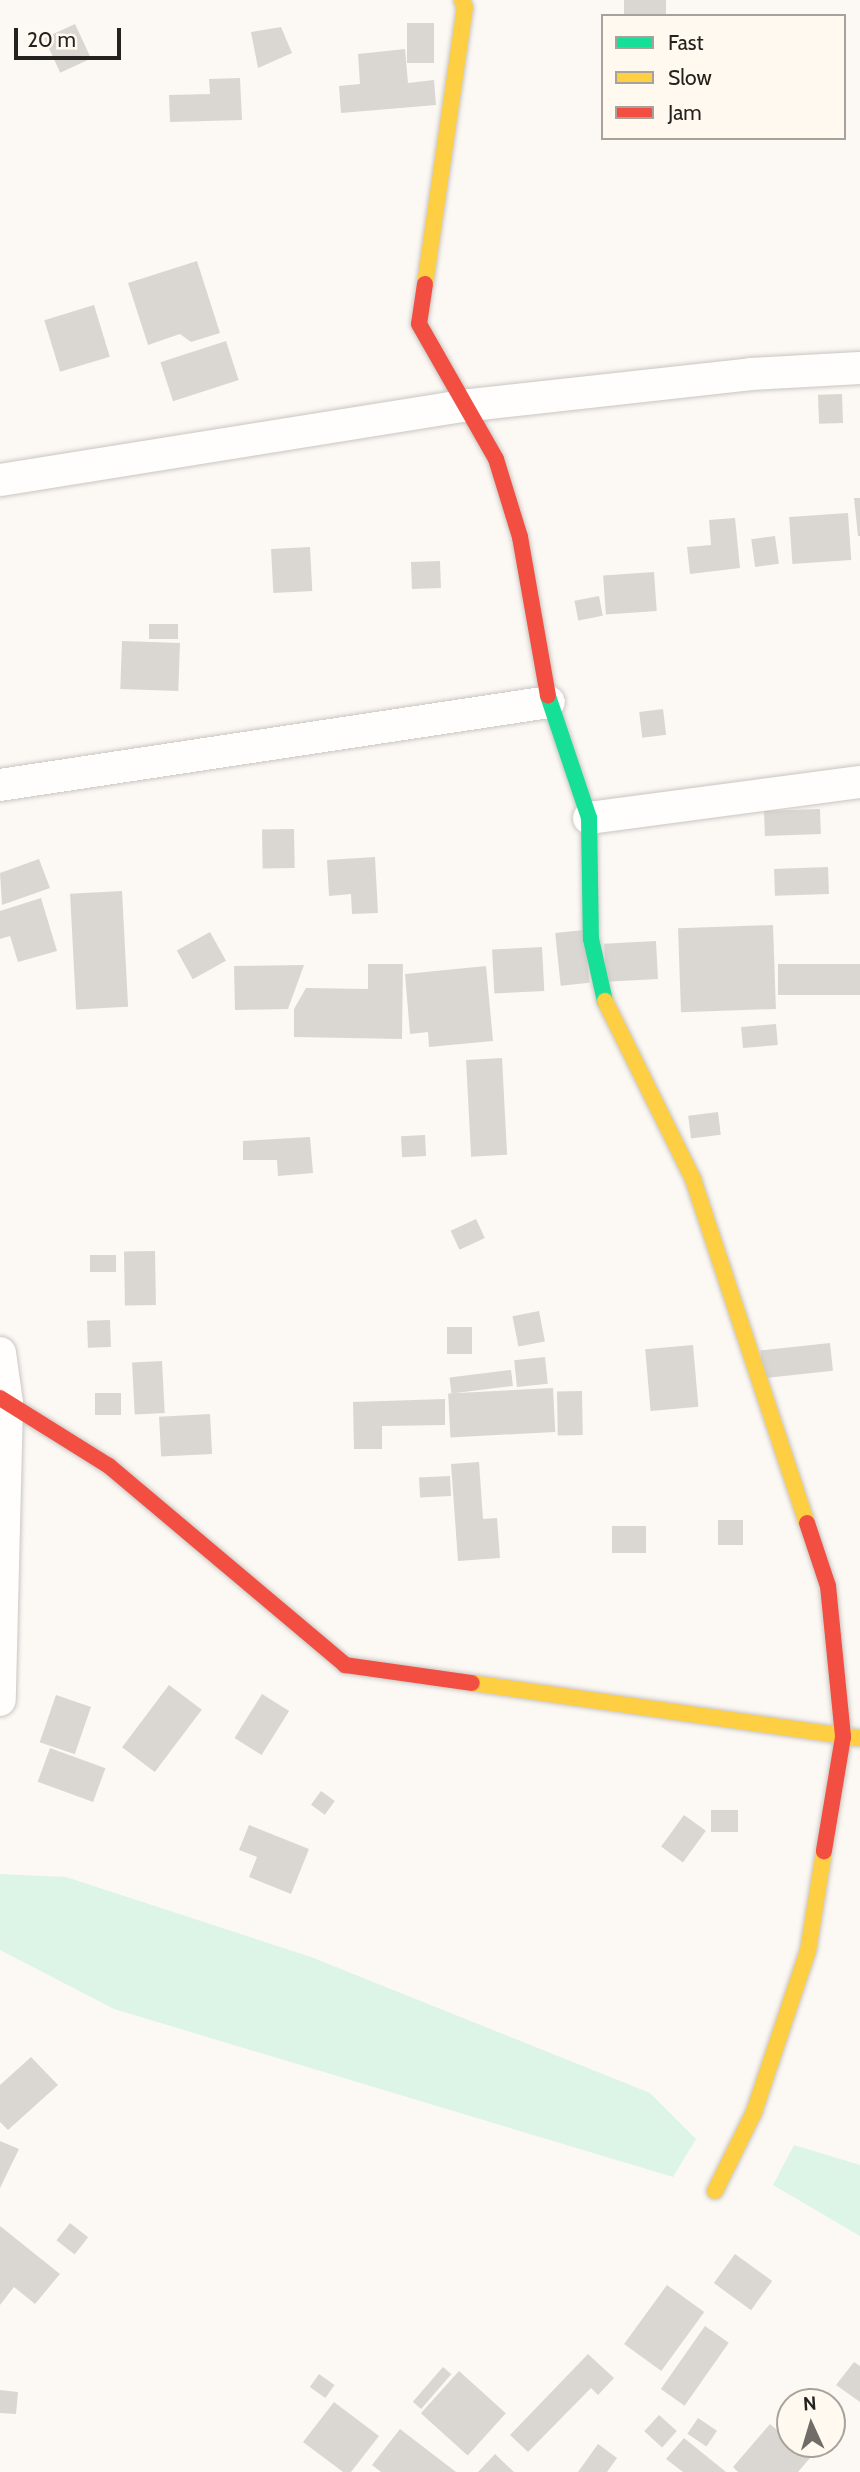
<!DOCTYPE html>
<style>
body{margin:0}
#map{position:relative;width:860px;height:2472px;overflow:hidden;background:#fcf8f4;font-family:Cabin,sans-serif}
div>[style]{position:absolute}
[style*='--x']{left:calc(var(--x)*1px);top:calc(var(--y)*1px);width:calc(var(--w)*1px);rotate:calc(var(--a)*1deg)}
.green>*{inset:0;background:#ddf5e6}
.building>*{inset:0;background:#dad7d3;transform-origin:0 0}
.roads{filter:drop-shadow(0 0 2px #c9c6c2) drop-shadow(0 0 2px #c9c6c2)}
.street>*{height:32px;margin:-16px;padding:0 16px;transform-origin:16px;border-radius:16px;background:#fffefd}
.fast>*{height:16px;margin:-8px;padding:0 8px;transform-origin:8px;border-radius:8px;background:#16e098}
.slow>*{height:16px;margin:-8px;padding:0 8px;transform-origin:8px;border-radius:8px;background:#ffcf43}
.jam>*{height:16px;margin:-8px;padding:0 8px;transform-origin:8px;border-radius:8px;background:#f24e42}
span{translate:-50% -50%;white-space:nowrap;text-align:center;line-height:1.15;-webkit-text-stroke:7px #fff9f0;paint-order:stroke}
.legend{position:absolute;left:601px;top:14px;width:245px;height:126px;box-sizing:border-box;background:#fff9f0;border:2px solid #a7a39c;margin:0;padding:9px 12px;list-style:none;font-size:21px;color:#24221e}
.legend li{display:flex;align-items:center;gap:14px;height:35px}
.legend b{width:35px;border:2px solid #a7a39c}
.north{position:absolute;left:776px;top:2388px;width:70px;height:70px;box-sizing:border-box;background:#fff9f0;border:2px solid #a7a39c;border-radius:50%;rotate:356deg;font-size:19px;font-weight:700;line-height:28px;text-align:center;color:#24221e}
.north::after{content:'';display:block;margin:auto;width:24px;height:32px;background:#706d69;clip-path:polygon(50% 0,100% 100%,50% 72%,0 100%)}
.scale{position:absolute;left:14px;top:28px;width:107px;height:32px;box-sizing:border-box;border:4px solid #24221e;border-top:0;padding-left:9px;font-size:21px;line-height:24px;white-space:nowrap;color:#24221e;-webkit-text-stroke:5px #fff9f0;paint-order:stroke}
</style>
<div id="map">
<div class="green">
<i style="clip-path:polygon(0 1874px,66px 1877px,311px 1957px,650px 2093px,696px 2139px,673px 2177px,114px 2009px,0 1950px)"></i>
<i style="clip-path:polygon(794px 2145px,860px 2165px,860px 2236px,773px 2185px)"></i>
</div>
<div class="building">
<i style="left:624px;top:0;width:42px;height:16px"></i>
<i style="left:407px;top:23px;width:27px;height:40px"></i>
<i style="left:75px;top:24px;width:38px;height:34px;rotate:65deg"></i>
<i style="clip-path:polygon(281px 27px,292px 53px,258px 68px,251px 32px)"></i>
<i style="clip-path:polygon(405px 49px,408px 83px,434px 80px,436px 105px,341px 113px,339px 86px,360px 84px,358px 54px)"></i>
<i style="clip-path:polygon(240px 78px,242px 120px,170px 122px,169px 95px,210px 94px,209px 79px)"></i>
<i style="clip-path:polygon(197px 261px,220px 333px,191px 342px,180px 334px,148px 345px,128px 283px)"></i>
<i style="left:94px;top:305px;width:54px;height:52px;rotate:73deg"></i>
<i style="left:226px;top:341px;width:41px;height:69px;rotate:72deg"></i>
<i style="left:842px;top:394px;width:29px;height:24px;rotate:88deg"></i>
<i style="clip-path:polygon(854px 498px,860px 498px,860px 536px,858px 536px)"></i>
<i style="left:848px;top:513px;width:47px;height:59px;rotate:86deg"></i>
<i style="clip-path:polygon(735px 518px,740px 568px,690px 574px,687px 547px,711px 545px,709px 520px)"></i>
<i style="left:775px;top:536px;width:28px;height:24px;rotate:82deg"></i>
<i style="left:310px;top:547px;width:44px;height:39px;rotate:87deg"></i>
<i style="left:440px;top:561px;width:27px;height:29px;rotate:88deg"></i>
<i style="left:654px;top:572px;width:39px;height:51px;rotate:86deg"></i>
<i style="left:599px;top:596px;width:20px;height:25px;rotate:79deg"></i>
<i style="left:149px;top:624px;width:29px;height:15px"></i>
<i style="left:122px;top:641px;width:58px;height:48px;rotate:2deg"></i>
<i style="left:663px;top:709px;width:26px;height:24px;rotate:83deg"></i>
<i style="left:820px;top:809px;width:25px;height:56px;rotate:88deg"></i>
<i style="left:294px;top:829px;width:39px;height:32px;rotate:89deg"></i>
<i style="clip-path:polygon(375px 857px,378px 913px,352px 914px,351px 894px,329px 896px,327px 860px)"></i>
<i style="clip-path:polygon(39px 859px,50px 888px,2px 905px,0 873px)"></i>
<i style="left:828px;top:867px;width:27px;height:54px;rotate:88deg"></i>
<i style="left:122px;top:891px;width:116px;height:52px;rotate:87deg"></i>
<i style="clip-path:polygon(41px 898px,57px 951px,18px 962px,10px 936px,0 939px,0 911px)"></i>
<i style="left:773px;top:925px;width:84px;height:95px;rotate:88deg"></i>
<i style="left:584px;top:930px;width:53px;height:29px;rotate:84deg"></i>
<i style="left:210px;top:932px;width:33px;height:38px;rotate:61deg"></i>
<i style="left:656px;top:941px;width:38px;height:52px;rotate:87deg"></i>
<i style="left:542px;top:947px;width:44px;height:50px;rotate:87deg"></i>
<i style="clip-path:polygon(368px 964px,403px 964px,402px 1039px,294px 1037px,294px 1009px,306px 988px,368px 989px)"></i>
<i style="left:860px;top:964px;width:31px;height:82px;rotate:90deg"></i>
<i style="clip-path:polygon(304px 965px,288px 1009px,235px 1010px,234px 966px)"></i>
<i style="clip-path:polygon(486px 966px,493px 1041px,429px 1047px,428px 1032px,410px 1034px,405px 974px)"></i>
<i style="left:776px;top:1024px;width:21px;height:35px;rotate:85deg"></i>
<i style="left:502px;top:1058px;width:97px;height:36px;rotate:87deg"></i>
<i style="left:718px;top:1112px;width:23px;height:30px;rotate:83deg"></i>
<i style="left:425px;top:1135px;width:21px;height:24px;rotate:87deg"></i>
<i style="clip-path:polygon(310px 1137px,313px 1173px,278px 1176px,277px 1160px,243px 1160px,243px 1141px)"></i>
<i style="left:476px;top:1219px;width:21px;height:28px;rotate:65deg"></i>
<i style="left:155px;top:1251px;width:54px;height:31px;rotate:89deg"></i>
<i style="left:90px;top:1255px;width:26px;height:17px"></i>
<i style="left:539px;top:1311px;width:31px;height:27px;rotate:79deg"></i>
<i style="left:110px;top:1320px;width:27px;height:23px;rotate:88deg"></i>
<i style="left:447px;top:1327px;width:25px;height:27px"></i>
<i style="left:830px;top:1343px;width:28px;height:70px;rotate:84deg"></i>
<i style="left:693px;top:1345px;width:62px;height:48px;rotate:85deg"></i>
<i style="left:545px;top:1357px;width:27px;height:31px;rotate:84deg"></i>
<i style="left:162px;top:1361px;width:52px;height:30px;rotate:87deg"></i>
<i style="left:511px;top:1370px;width:16px;height:62px;rotate:83deg"></i>
<i style="left:553px;top:1388px;width:44px;height:105px;rotate:87deg"></i>
<i style="left:582px;top:1391px;width:44px;height:25px;rotate:89deg"></i>
<i style="left:95px;top:1393px;width:26px;height:22px"></i>
<i style="clip-path:polygon(445px 1399px,445px 1425px,382px 1426px,382px 1449px,354px 1449px,353px 1402px)"></i>
<i style="left:210px;top:1414px;width:40px;height:51px;rotate:87deg"></i>
<i style="clip-path:polygon(479px 1462px,483px 1519px,497px 1518px,500px 1558px,458px 1561px,451px 1464px)"></i>
<i style="left:450px;top:1476px;width:20px;height:31px;rotate:87deg"></i>
<i style="left:718px;top:1520px;width:25px;height:25px"></i>
<i style="left:612px;top:1526px;width:34px;height:27px"></i>
<i style="left:169px;top:1685px;width:41px;height:78px;rotate:37deg"></i>
<i style="left:262px;top:1694px;width:32px;height:52px;rotate:32deg"></i>
<i style="left:56px;top:1695px;width:37px;height:50px;rotate:19deg"></i>
<i style="left:50px;top:1748px;width:59px;height:36px;rotate:20deg"></i>
<i style="left:321px;top:1791px;width:17px;height:17px;rotate:36deg"></i>
<i style="left:711px;top:1810px;width:27px;height:22px"></i>
<i style="left:684px;top:1815px;width:27px;height:39px;rotate:36deg"></i>
<i style="clip-path:polygon(249px 1825px,309px 1849px,291px 1894px,249px 1877px,257px 1857px,239px 1850px)"></i>
<i style="clip-path:polygon(31px 2057px,58px 2085px,8px 2130px,0 2122px,0 2085px)"></i>
<i style="clip-path:polygon(0 2141px,19px 2149px,0 2188px)"></i>
<i style="left:70px;top:2223px;width:23px;height:22px;rotate:38deg"></i>
<i style="clip-path:polygon(0 2226px,60px 2274px,35px 2304px,14px 2287px,0 2305px)"></i>
<i style="left:735px;top:2254px;width:46px;height:36px;rotate:36deg"></i>
<i style="left:667px;top:2285px;width:46px;height:73px;rotate:36deg"></i>
<i style="left:705px;top:2326px;width:29px;height:77px;rotate:35deg"></i>
<i style="clip-path:polygon(588px 2354px,614px 2378px,598px 2395px,591px 2388px,528px 2452px,510px 2435px)"></i>
<i style="clip-path:polygon(854px 2362px,860px 2366px,860px 2402px,836px 2385px)"></i>
<i style="left:443px;top:2367px;width:11px;height:46px;rotate:41deg"></i>
<i style="left:459px;top:2371px;width:63px;height:57px;rotate:42deg"></i>
<i style="left:319px;top:2374px;width:19px;height:16px;rotate:35deg"></i>
<i style="clip-path:polygon(0 2390px,18px 2392px,16px 2414px,0 2413px)"></i>
<i style="clip-path:polygon(334px 2402px,379px 2436px,351px 2472px,343px 2472px,303px 2442px)"></i>
<i style="left:659px;top:2415px;width:24px;height:22px;rotate:42deg"></i>
<i style="left:698px;top:2418px;width:23px;height:19px;rotate:34deg"></i>
<i style="clip-path:polygon(770px 2424px,810px 2458px,798px 2472px,738px 2472px,733px 2467px)"></i>
<i style="clip-path:polygon(400px 2429px,456px 2472px,381px 2472px,372px 2465px)"></i>
<i style="clip-path:polygon(684px 2438px,726px 2472px,683px 2472px,666px 2459px)"></i>
<i style="clip-path:polygon(598px 2444px,617px 2458px,607px 2472px,578px 2472px)"></i>
<i style="clip-path:polygon(495px 2454px,514px 2472px,478px 2472px)"></i>
</div>
<div class="roads">
<div class="street">
<i style="--x:0;--y:480;--w:468;--a:-9.1"></i>
<i style="--x:462;--y:406;--w:291;--a:-6.3"></i>
<i style="--x:751;--y:374;--w:109;--a:-3.2"></i>
<i style="--x:0;--y:785;--w:555;--a:-8.6"></i>
<i style="--x:589;--y:818;--w:273;--a:-7.6"></i>
<i style="--x:0;--y:1353;--w:50;--a:82"></i>
<i style="--x:7;--y:1403;--w:297;--a:91.4"></i>
</div>
<div class="fast">
<i style="--x:548;--y:696;--w:129;--a:71.4"></i>
<i style="--x:589;--y:818;--w:121;--a:89.1"></i>
<i style="--x:591;--y:939;--w:64;--a:77.3"></i>
</div>
<div class="slow">
<i style="--x:425;--y:284;--w:279;--a:-81.8"></i>
<i style="--x:465;--y:8;--w:9;--a:-111"></i>
<i style="--x:605;--y:1001;--w:199;--a:63.7"></i>
<i style="--x:693;--y:1179;--w:362;--a:71.7"></i>
<i style="--x:472;--y:1683;--w:392;--a:8.1"></i>
<i style="--x:715;--y:2191;--w:88;--a:-63.7"></i>
<i style="--x:754;--y:2112;--w:170;--a:-71.5"></i>
<i style="--x:808;--y:1951;--w:101;--a:-80.9"></i>
</div>
<div class="jam">
<i style="--x:425;--y:284;--w:40;--a:98.5"></i>
<i style="--x:419;--y:324;--w:155;--a:60.3"></i>
<i style="--x:496;--y:459;--w:82;--a:72.9"></i>
<i style="--x:520;--y:537;--w:161;--a:80"></i>
<i style="--x:0;--y:1398;--w:128;--a:32"></i>
<i style="--x:109;--y:1466;--w:309;--a:40.1"></i>
<i style="--x:345;--y:1665;--w:128;--a:8.1"></i>
<i style="--x:807;--y:1523;--w:66;--a:71.6"></i>
<i style="--x:828;--y:1586;--w:152;--a:84.3"></i>
<i style="--x:843;--y:1737;--w:116;--a:99.5"></i>
</div>
</div>
<ul class="legend">
<li><b style="height:9px;background:#16e098"></b>Fast</li>
<li><b style="height:9px;background:#ffcf43"></b>Slow</li>
<li><b style="height:9px;background:#f24e42"></b>Jam</li>
</ul>
<div class="north">N</div>
<div class="scale">20 m</div>
</div>
